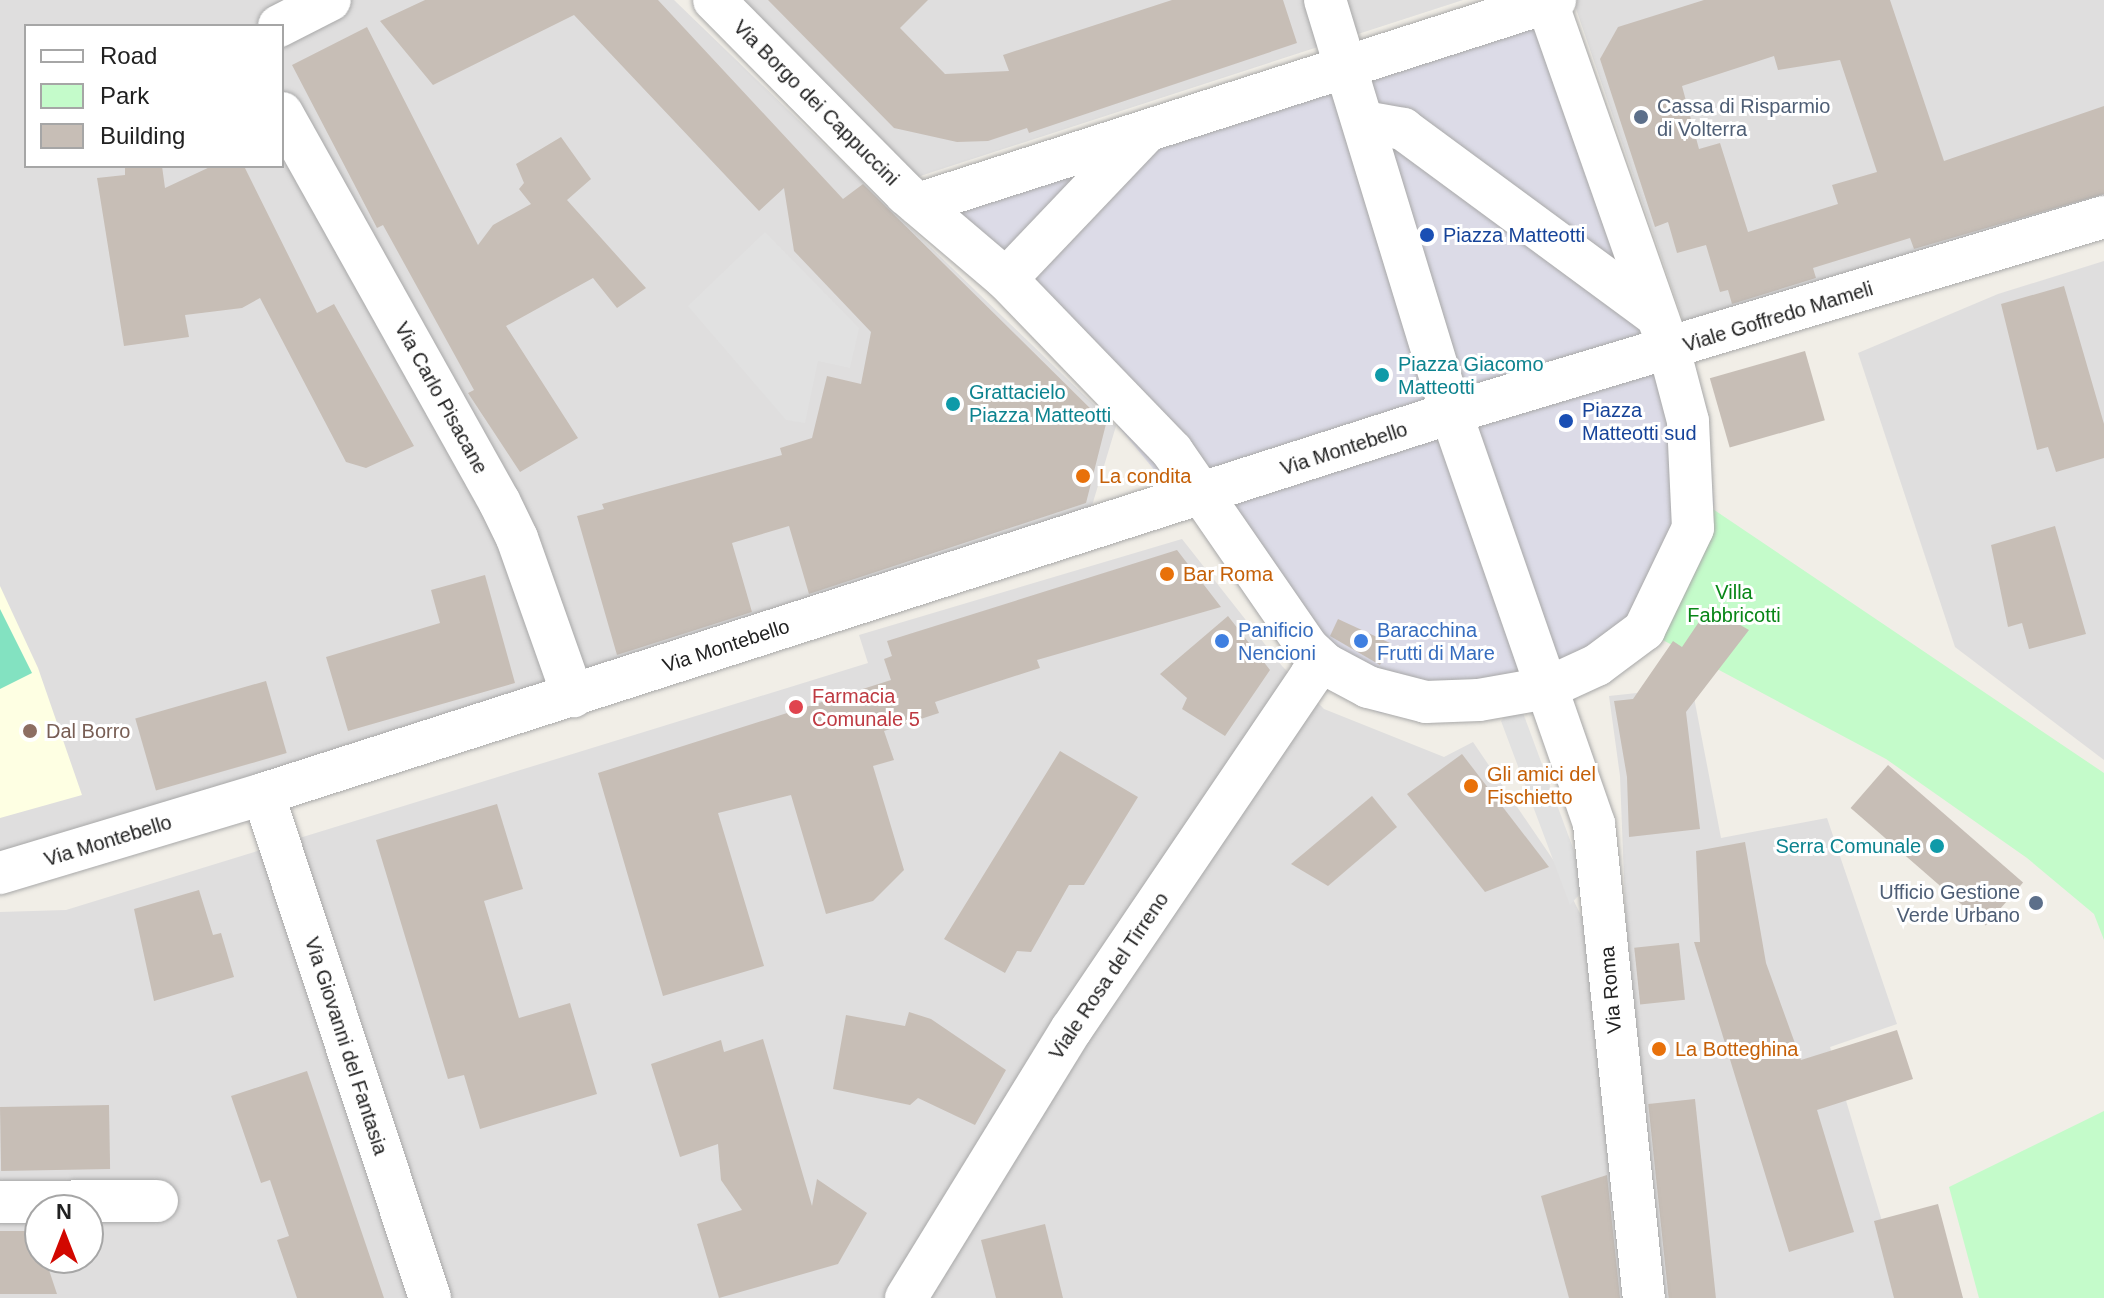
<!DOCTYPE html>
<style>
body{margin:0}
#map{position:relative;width:2104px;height:1298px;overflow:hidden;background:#f1eee7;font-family:Arial,sans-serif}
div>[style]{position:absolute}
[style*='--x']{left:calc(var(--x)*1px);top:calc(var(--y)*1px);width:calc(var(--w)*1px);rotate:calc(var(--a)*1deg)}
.residential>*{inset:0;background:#dfdede}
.education>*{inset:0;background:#feffe3}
.park>*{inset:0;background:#c4fbca}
.pitch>*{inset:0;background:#83e2c1}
.parking>*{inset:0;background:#e1e1e1}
.plaza>*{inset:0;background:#dcdbe7}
.building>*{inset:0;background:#c7beb6;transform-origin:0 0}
.roads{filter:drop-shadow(0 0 2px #a8a8a8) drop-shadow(0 0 2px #a8a8a8)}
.minor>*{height:42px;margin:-21px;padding:0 21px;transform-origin:21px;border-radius:21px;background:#fff}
.dots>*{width:22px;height:22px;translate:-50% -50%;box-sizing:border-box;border:4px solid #fff;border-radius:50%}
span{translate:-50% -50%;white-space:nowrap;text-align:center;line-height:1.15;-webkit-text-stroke:6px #fff;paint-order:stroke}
.street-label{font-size:20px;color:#212121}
.service-label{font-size:20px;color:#4e5e75}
.left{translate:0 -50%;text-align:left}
.right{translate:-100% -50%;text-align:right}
.transit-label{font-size:20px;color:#164399}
.culture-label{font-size:20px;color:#0d838f}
.food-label{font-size:20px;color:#c56008}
.park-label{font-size:20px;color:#088617}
.shop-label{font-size:20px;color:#366cbe}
.health-label{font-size:20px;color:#be3a42}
.education-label{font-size:20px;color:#785e54}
.legend{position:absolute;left:24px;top:24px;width:260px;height:144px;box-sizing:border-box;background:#fff;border:2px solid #a6a6a6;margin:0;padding:10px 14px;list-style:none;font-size:24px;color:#212121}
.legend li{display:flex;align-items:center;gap:16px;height:40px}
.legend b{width:40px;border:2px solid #a6a6a6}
.north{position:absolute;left:24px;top:1194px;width:80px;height:80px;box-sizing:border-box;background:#fff;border:2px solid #a6a6a6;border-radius:50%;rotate:0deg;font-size:22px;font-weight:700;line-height:32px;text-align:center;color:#212121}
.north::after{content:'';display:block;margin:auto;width:28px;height:36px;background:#d20700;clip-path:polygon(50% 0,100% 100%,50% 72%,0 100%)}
</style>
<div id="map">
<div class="residential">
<i style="clip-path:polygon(evenodd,0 0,674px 0,1116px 426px,1085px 529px,0 855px,0 0,26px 26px,282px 26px,282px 166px,26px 166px,26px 26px)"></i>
<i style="clip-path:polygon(737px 0,1463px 0,908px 180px)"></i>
<i style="clip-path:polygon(1573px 0,2104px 0,2104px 198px,1685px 326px)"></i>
<i style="clip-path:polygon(2104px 261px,2104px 760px,1955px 647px,1858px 353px,1998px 294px)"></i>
<i style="clip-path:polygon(evenodd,1182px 539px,1282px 666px,1324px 709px,1444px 757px,1473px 742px,1556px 864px,1587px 928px,1631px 1298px,0 1298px,0 912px,66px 910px,868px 663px,859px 635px,1182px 539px,40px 1210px,88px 1210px,88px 1258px,40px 1258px,40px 1210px)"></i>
<i style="clip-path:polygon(1692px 687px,1721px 838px,1827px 818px,1897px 1024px,1830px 1047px,1905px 1298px,1658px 1298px,1631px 1057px,1620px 776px,1609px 696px)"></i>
</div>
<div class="education">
<i style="clip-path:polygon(0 586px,38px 668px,82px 795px,0 818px)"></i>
</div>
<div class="park">
<i style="clip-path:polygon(1695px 497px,2104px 773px,2104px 940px,2094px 914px,2027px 858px,1886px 759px,1644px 630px)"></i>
<i style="clip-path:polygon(2104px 1111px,2104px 1298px,1979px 1298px,1949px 1187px)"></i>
</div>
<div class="pitch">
<i style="clip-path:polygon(0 609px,32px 673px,0 689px)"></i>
</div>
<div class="parking">
<i style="clip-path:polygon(765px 232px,859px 328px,850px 368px,818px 361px,805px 423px,786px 420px,688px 306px)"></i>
<i style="clip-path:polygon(1519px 702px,1587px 886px,1570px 905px,1501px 721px)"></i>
</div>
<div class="plaza">
<i style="clip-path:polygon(1562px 0,1707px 427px,1714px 503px,1702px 558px,1672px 618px,1418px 715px,1380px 713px,1336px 694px,1311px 675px,1180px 501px,919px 185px)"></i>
</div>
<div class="building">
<i style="clip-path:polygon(425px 0,658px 0,843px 199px,863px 184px,1106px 424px,1086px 503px,809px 594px,789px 526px,732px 543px,752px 612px,617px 655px,577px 516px,604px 509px,602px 504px,782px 455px,780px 448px,812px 438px,827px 376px,861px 384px,871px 332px,794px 251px,784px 188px,759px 211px,574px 15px,433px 85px,380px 21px)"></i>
<i style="clip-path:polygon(768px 0,928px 0,900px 28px,945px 74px,1009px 71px,1003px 55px,1172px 0,1283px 0,1297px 43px,1029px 133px,1027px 128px,988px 141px,957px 142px,894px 128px)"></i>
<i style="clip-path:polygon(evenodd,1704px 0,1890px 0,1944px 161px,2104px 106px,2104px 194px,1914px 249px,1910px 238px,1813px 268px,1816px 278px,1732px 304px,1728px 290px,1720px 292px,1706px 245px,1677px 253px,1668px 222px,1655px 227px,1600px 59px,1618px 27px,1704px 0,1774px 56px,1778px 70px,1840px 60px,1877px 172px,1832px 185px,1838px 204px,1748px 232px,1720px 143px,1699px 149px,1682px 86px,1774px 56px)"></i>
<i style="clip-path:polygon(367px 27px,478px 245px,493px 225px,531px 204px,519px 189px,524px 183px,516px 164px,561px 137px,591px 179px,567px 200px,646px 288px,617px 308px,593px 278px,506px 326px,578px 438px,520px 472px,468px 393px,474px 390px,383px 225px,377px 228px,292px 65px)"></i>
<i style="clip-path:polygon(125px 166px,162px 166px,165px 188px,212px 166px,244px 166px,317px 313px,334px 304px,414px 446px,366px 468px,346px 462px,260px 298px,242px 308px,185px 315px,189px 337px,124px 346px,97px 178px,125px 175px)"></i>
<i style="clip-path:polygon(2064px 286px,2104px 424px,2104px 458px,2056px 472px,2048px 447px,2037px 450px,2001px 304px)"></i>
<i style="left:1805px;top:351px;width:72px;height:99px;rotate:74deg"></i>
<i style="clip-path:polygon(2055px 526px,2086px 634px,2029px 649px,2022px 623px,2008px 627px,1991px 545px)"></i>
<i style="clip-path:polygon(1177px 550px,1221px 607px,1037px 660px,1040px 668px,935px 702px,939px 713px,884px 731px,894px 760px,873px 766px,904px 870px,873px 901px,826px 914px,791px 795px,718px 813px,764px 966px,663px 996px,598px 773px,891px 680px,884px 659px,892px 656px,887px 641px)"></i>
<i style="clip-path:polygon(485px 575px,515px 683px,348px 731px,326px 657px,440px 623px,431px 590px)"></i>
<i style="clip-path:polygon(1709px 607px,1749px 630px,1686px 712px,1700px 829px,1629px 837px,1627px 777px,1614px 701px,1633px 699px,1673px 641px,1682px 647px)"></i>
<i style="clip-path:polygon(1228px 616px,1270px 670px,1225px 736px,1182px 709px,1187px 698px,1160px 674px)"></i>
<i style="clip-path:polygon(1338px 619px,1390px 643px,1380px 665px,1330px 636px)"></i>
<i style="left:266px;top:681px;width:75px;height:136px;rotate:74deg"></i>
<i style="clip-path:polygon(1060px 751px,1138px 797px,1084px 885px,1069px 885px,1031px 952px,1017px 951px,1005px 973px,944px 939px)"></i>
<i style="clip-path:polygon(1462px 754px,1549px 867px,1485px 892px,1407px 794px)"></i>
<i style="left:1888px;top:765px;width:179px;height:57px;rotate:41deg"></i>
<i style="clip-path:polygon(1372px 796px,1397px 827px,1328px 886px,1291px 864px)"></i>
<i style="clip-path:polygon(497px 804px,523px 889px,484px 901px,519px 1018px,570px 1003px,597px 1094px,480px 1129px,464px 1075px,448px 1079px,376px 840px)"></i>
<i style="clip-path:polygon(1745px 842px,1766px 963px,1801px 1060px,1897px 1030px,1913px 1079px,1817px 1110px,1854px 1232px,1789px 1252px,1694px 942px,1700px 942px,1696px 851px)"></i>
<i style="clip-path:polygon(199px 890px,213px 935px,221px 933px,234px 977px,154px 1001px,134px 909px)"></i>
<i style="left:1679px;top:943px;width:57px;height:45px;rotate:84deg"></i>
<i style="clip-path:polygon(909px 1012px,931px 1019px,1006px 1070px,975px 1125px,918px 1098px,910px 1105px,833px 1089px,846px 1015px,905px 1026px)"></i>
<i style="clip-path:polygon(763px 1039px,812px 1206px,817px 1179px,867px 1213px,838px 1264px,719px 1298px,697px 1224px,742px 1210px,721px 1180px,718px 1144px,680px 1157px,651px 1064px,721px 1040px,724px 1052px)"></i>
<i style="clip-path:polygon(307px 1071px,384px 1298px,297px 1298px,277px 1240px,289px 1236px,270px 1180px,261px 1183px,231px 1096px)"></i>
<i style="left:1695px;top:1099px;width:200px;height:47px;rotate:84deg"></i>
<i style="left:109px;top:1105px;width:64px;height:109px;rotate:89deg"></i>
<i style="clip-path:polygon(1607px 1175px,1620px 1298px,1569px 1298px,1541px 1196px)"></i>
<i style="clip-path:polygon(1938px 1204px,1963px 1298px,1894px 1298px,1874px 1221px)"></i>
<i style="clip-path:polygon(1045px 1224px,1063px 1298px,996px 1298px,981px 1240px)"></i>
<i style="clip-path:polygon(0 1231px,40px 1231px,40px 1258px,53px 1258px,46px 1261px,57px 1294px,0 1294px)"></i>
</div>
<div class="roads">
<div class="minor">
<i style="--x:714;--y:0;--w:273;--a:45.3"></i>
<i style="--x:906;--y:194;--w:131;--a:40.4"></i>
<i style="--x:1006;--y:279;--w:239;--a:46"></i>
<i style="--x:1172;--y:451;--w:238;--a:55.4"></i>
<i style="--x:1307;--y:647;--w:25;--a:43"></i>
<i style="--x:1325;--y:664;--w:49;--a:28.1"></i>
<i style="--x:1368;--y:687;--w:60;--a:14.5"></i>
<i style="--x:1426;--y:702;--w:53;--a:-2.2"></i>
<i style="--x:1479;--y:700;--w:69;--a:-10"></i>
<i style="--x:1547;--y:688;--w:55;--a:-24.7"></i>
<i style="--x:1597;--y:665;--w:59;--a:-36.7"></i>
<i style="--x:1644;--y:630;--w:113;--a:-64.3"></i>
<i style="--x:1693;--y:528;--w:107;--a:-92.7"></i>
<i style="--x:1688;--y:421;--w:74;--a:-104.8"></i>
<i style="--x:1669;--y:349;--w:368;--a:-109.4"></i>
<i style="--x:1325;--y:0;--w:432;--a:73"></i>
<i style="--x:1451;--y:413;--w:435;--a:70.8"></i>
<i style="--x:1594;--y:824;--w:477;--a:84"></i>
<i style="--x:279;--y:26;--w:57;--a:-27"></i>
<i style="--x:282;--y:113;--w:445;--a:60.8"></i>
<i style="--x:499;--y:501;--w:41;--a:64.1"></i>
<i style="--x:517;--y:538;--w:168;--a:70.5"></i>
<i style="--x:1364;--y:122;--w:40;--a:10"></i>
<i style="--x:1403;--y:129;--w:310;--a:36.4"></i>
<i style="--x:918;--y:204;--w:669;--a:-17.76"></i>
<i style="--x:1006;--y:279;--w:199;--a:-46.4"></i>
<i style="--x:263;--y:794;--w:531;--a:71.67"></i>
<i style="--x:0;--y:873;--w:275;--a:-16.7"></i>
<i style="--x:263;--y:794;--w:1248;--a:-17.78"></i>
<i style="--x:1451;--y:413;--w:682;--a:-16.71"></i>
<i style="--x:0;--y:1202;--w:157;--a:-0.4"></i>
<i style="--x:906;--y:1298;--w:315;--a:-58.4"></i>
<i style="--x:1071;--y:1030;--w:429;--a:-55.9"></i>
<i style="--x:1311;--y:675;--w:18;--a:-38"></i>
</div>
</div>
<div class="dots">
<i style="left:1641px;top:117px;background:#5c6f8a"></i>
<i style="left:1427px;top:235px;background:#1a4fb4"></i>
<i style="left:1382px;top:375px;background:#0f9aa8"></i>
<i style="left:953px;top:404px;background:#0f9aa8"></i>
<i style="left:1566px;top:421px;background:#1a4fb4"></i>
<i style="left:1083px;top:476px;background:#e8710a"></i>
<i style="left:1167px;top:574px;background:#e8710a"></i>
<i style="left:1222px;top:641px;background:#3f7fe0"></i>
<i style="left:1361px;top:641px;background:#3f7fe0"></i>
<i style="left:796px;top:707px;background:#e0444e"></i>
<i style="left:30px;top:731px;background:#8d6e63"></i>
<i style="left:1471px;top:786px;background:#e8710a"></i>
<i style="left:1937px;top:846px;background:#0f9aa8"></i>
<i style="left:2036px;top:903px;background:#5c6f8a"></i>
<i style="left:1659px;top:1049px;background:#e8710a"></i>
</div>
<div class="street-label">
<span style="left:816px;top:103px;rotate:45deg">Via Borgo dei Cappuccini</span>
<span style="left:1778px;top:317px;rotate:-17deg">Viale Goffredo Mameli</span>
<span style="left:441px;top:398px;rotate:61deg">Via Carlo Pisacane</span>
<span style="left:1344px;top:449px;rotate:-18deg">Via Montebello</span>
<span style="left:726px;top:646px;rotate:-18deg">Via Montebello</span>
<span style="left:108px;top:841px;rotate:-17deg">Via Montebello</span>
<span style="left:1109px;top:976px;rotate:-56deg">Viale Rosa del Tirreno</span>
<span style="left:1611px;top:990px;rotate:-95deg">Via Roma</span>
<span style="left:346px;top:1046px;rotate:72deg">Via Giovanni del Fantasia</span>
</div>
<div class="service-label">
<span class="left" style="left:1657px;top:118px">Cassa di Risparmio<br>di Volterra</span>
<span class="right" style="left:2020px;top:904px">Ufficio Gestione<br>Verde Urbano</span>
</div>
<div class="transit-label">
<span class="left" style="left:1443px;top:235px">Piazza Matteotti</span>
<span class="left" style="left:1582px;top:422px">Piazza<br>Matteotti sud</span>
</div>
<div class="culture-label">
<span class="left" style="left:1398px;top:376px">Piazza Giacomo<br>Matteotti</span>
<span class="left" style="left:969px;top:404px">Grattacielo<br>Piazza Matteotti</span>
<span class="right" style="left:1921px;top:846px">Serra Comunale</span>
</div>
<div class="food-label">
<span class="left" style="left:1099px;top:476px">La condita</span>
<span class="left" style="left:1183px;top:574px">Bar Roma</span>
<span class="left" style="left:1487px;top:786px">Gli amici del<br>Fischietto</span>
<span class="left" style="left:1675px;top:1049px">La Botteghina</span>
</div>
<div class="park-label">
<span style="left:1734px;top:604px">Villa<br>Fabbricotti</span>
</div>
<div class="shop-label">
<span class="left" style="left:1238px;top:642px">Panificio<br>Nencioni</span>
<span class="left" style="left:1377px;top:642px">Baracchina<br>Frutti di Mare</span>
</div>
<div class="health-label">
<span class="left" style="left:812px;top:708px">Farmacia<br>Comunale 5</span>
</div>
<div class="education-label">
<span class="left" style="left:46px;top:731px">Dal Borro</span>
</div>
<ul class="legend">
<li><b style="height:10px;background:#fff"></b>Road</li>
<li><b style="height:22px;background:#c4fbca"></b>Park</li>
<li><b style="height:22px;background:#c7beb6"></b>Building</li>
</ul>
<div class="north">N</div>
</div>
